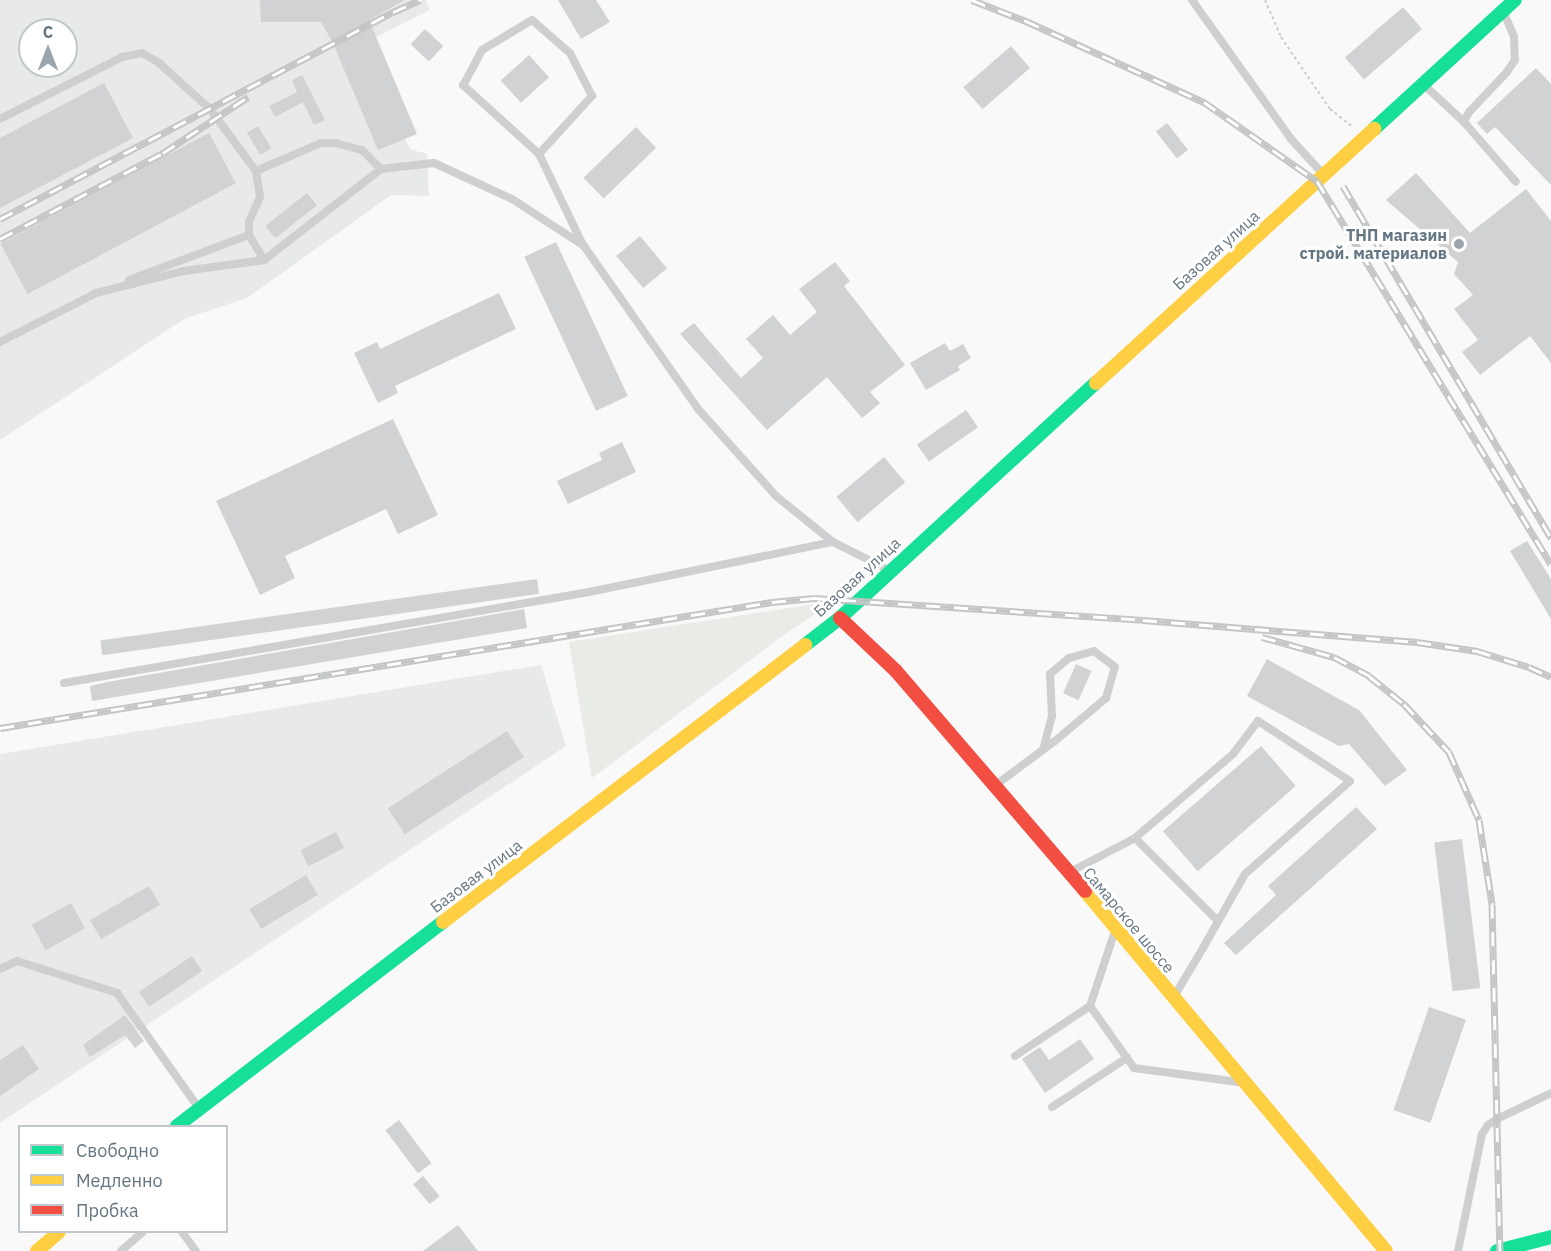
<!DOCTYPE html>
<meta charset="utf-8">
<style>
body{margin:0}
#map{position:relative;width:1551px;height:1251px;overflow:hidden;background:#f9f9f9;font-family:"IBM Plex Sans",sans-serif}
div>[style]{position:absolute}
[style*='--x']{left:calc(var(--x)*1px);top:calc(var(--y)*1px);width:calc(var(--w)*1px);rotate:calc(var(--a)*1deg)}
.built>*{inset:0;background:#e8e9e9}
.green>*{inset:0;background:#e8ebe6}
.building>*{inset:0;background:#d0d2d3;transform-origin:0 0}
.path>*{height:2px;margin-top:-1px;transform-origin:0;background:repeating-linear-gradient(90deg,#cbcccd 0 3px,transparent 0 6px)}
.lane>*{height:8px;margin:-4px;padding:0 4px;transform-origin:4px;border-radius:4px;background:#cecfd0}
.fast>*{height:14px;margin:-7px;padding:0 7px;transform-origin:7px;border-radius:7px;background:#16e098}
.slow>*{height:14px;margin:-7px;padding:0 7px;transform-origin:7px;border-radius:7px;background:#ffcf43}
.jam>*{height:14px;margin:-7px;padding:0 7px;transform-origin:7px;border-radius:7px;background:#f24e42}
.rail>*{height:7px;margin-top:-3.5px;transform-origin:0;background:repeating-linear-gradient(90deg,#fff 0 14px,#c3c5c6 0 28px);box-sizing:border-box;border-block:2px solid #c3c5c6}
.dots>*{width:16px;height:16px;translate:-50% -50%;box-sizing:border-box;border:3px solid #fff;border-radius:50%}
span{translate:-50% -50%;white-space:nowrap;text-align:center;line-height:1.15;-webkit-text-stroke:6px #fff;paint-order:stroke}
.poi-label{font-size:16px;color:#657683;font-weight:700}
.right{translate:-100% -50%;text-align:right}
.street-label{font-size:16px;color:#657683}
.legend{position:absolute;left:18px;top:1125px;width:210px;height:108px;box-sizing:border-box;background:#fff;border:2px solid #c1c8cd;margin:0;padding:8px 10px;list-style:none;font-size:18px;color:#657683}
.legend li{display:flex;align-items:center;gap:12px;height:30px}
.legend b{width:30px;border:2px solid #c1c8cd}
.north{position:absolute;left:18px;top:18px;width:60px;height:60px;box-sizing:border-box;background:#fff;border:2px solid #c1c8cd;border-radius:50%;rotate:0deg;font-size:16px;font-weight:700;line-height:24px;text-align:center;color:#657683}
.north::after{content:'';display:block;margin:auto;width:21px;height:27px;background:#99a4ac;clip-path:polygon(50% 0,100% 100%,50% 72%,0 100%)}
</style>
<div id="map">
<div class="built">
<i style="clip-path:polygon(evenodd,0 0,426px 0,430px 10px,362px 44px,410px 149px,427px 154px,429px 196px,391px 195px,247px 298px,186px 318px,0 440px,0 0,30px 30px,66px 30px,66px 66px,30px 66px,30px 30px)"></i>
<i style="clip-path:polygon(541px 665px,566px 746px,0 1123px,0 754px)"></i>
</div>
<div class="green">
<i style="clip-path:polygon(834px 601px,781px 637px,592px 778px,569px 642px)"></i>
</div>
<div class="building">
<i style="clip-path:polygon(260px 0,405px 0,369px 20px,417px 134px,378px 150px,332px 41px,321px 22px,261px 22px)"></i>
<i style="clip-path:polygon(558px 0,596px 0,610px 22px,581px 39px)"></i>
<i style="left:1403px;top:7px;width:29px;height:77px;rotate:49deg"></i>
<i style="left:425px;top:29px;width:25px;height:21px;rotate:43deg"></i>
<i style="left:1011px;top:46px;width:29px;height:63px;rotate:49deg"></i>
<i style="left:529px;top:55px;width:30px;height:38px;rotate:48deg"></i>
<i style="clip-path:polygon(1536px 68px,1551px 84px,1551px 185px,1495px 127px,1487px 134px,1477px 123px)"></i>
<i style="clip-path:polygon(302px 75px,325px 120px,314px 125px,303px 102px,275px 117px,269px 106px,297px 92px,292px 80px)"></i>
<i style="clip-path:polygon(104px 83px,133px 138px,0 208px,0 138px)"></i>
<i style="left:1167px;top:123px;width:34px;height:14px;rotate:52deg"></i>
<i style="left:258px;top:126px;width:26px;height:13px;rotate:59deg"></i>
<i style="left:636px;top:127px;width:29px;height:73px;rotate:46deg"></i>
<i style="left:209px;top:133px;width:57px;height:236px;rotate:62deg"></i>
<i style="clip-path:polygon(1416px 173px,1470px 233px,1526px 189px,1551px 221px,1551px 363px,1530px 336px,1480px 375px,1462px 352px,1478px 340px,1454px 309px,1473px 295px,1454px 274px,1458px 262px,1386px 200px)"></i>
<i style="left:307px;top:193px;width:16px;height:53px;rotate:52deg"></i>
<i style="left:640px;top:236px;width:42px;height:31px;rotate:50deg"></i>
<i style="left:556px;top:242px;width:170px;height:35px;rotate:65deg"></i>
<i style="clip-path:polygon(835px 262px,850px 281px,844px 286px,905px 365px,870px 392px,880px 403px,862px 418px,827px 377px,767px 430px,680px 334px,694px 323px,741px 378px,763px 358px,746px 339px,773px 315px,790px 335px,817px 312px,799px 289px)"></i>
<i style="clip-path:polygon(499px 293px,516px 329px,395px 386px,398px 393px,378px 403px,354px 353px,377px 342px,380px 349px)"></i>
<i style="clip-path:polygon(945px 343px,950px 351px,963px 344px,971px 358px,958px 366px,960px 370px,926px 390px,910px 363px)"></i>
<i style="left:966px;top:410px;width:21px;height:60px;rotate:55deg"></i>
<i style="clip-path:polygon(393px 419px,438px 515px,398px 534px,386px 509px,285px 556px,295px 578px,260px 595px,216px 501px)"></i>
<i style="clip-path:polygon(622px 442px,636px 472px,568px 504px,557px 481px,602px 460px,599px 453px)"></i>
<i style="left:884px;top:457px;width:33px;height:62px;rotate:50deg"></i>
<i style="clip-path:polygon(1527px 541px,1551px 579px,1551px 619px,1510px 551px)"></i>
<i style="left:537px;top:579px;width:15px;height:441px;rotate:82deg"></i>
<i style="clip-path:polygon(524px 609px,527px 628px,92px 701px,90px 686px,107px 682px)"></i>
<i style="clip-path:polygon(1267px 659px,1359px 710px,1407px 770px,1385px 786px,1349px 744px,1339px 746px,1247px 696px)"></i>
<i style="left:1076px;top:664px;width:17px;height:32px;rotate:24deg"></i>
<i style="left:507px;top:731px;width:31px;height:142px;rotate:57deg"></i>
<i style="left:1261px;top:746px;width:53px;height:130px;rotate:49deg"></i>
<i style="clip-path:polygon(1356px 807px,1377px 829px,1236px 955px,1224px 943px,1276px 895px,1268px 886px)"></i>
<i style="left:336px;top:832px;width:18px;height:40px;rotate:63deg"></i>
<i style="left:1462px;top:839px;width:150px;height:28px;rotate:83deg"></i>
<i style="left:306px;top:875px;width:23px;height:66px;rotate:59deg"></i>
<i style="left:149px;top:886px;width:22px;height:68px;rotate:60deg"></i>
<i style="left:71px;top:903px;width:29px;height:45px;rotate:61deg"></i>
<i style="left:192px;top:956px;width:18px;height:64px;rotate:56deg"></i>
<i style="left:1429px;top:1007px;width:39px;height:109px;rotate:19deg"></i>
<i style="clip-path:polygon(125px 1015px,144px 1041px,135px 1048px,125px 1035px,90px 1057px,83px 1045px)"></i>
<i style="clip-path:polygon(1080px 1039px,1094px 1059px,1045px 1093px,1022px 1059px,1040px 1047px,1049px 1060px)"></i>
<i style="clip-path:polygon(23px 1045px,39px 1069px,0 1096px,0 1060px)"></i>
<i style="left:399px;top:1120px;width:54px;height:17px;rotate:53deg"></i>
<i style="left:423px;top:1176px;width:26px;height:13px;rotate:50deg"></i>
<i style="clip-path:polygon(458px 1225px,478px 1251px,423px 1251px)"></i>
</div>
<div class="path">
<i style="--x:1265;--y:0;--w:40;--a:66.6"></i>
<i style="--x:1281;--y:37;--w:87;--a:55.8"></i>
<i style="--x:1330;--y:109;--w:29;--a:38"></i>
</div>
<div class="lane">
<i style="--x:1192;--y:0;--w:171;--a:54.5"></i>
<i style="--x:1291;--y:139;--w:46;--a:47.6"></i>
<i style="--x:1504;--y:13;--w:25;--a:67"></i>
<i style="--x:1514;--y:36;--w:24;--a:88"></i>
<i style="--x:1515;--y:60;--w:14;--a:124"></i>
<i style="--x:1507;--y:72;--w:55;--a:133.5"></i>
<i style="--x:1469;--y:112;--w:11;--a:117"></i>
<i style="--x:1464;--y:122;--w:79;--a:49.1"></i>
<i style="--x:1423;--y:84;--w:56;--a:42.8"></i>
<i style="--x:0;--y:119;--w:137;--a:-26.9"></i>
<i style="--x:122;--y:57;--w:20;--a:-11"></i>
<i style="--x:142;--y:53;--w:20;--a:30"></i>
<i style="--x:159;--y:63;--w:69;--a:42"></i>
<i style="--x:210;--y:109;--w:77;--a:53.4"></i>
<i style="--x:256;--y:171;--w:26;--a:81"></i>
<i style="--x:260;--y:197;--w:27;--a:114"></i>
<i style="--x:249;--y:222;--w:13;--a:90"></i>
<i style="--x:249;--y:235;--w:29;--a:59"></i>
<i style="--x:264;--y:260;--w:148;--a:-37.9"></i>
<i style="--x:381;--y:169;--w:53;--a:-6.5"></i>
<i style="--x:434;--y:163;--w:86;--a:24.8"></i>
<i style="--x:512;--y:199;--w:86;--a:33.1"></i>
<i style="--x:584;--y:246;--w:199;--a:55"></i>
<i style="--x:698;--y:409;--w:117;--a:48.1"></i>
<i style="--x:776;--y:496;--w:73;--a:38.9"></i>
<i style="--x:833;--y:542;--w:63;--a:26.6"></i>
<i style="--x:539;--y:154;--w:79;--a:-47.6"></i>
<i style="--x:592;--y:96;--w:48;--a:-117.1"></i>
<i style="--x:570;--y:53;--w:50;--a:-139"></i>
<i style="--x:532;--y:20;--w:58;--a:149"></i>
<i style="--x:482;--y:50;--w:40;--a:118"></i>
<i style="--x:463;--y:85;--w:103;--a:42.2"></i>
<i style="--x:539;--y:154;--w:101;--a:64.2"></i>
<i style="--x:256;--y:171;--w:71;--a:-23.3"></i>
<i style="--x:321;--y:143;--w:14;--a:0"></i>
<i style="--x:335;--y:143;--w:28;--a:15"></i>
<i style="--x:362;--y:150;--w:27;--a:45"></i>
<i style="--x:129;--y:280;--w:128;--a:-20.6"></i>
<i style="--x:0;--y:342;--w:108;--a:-27"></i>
<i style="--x:96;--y:293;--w:91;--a:-14"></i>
<i style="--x:184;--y:271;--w:81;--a:-7.8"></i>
<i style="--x:64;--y:683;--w:533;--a:-9.83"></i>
<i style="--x:589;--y:592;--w:249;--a:-11.6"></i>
<i style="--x:997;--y:784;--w:72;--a:-36.6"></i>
<i style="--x:1055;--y:741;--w:67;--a:-40.1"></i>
<i style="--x:1106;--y:698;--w:32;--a:-74"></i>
<i style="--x:1115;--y:667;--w:26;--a:-143"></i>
<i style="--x:1094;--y:651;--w:26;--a:164"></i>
<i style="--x:1069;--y:658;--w:25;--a:140"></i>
<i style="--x:1050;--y:674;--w:42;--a:87.3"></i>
<i style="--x:1052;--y:716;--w:35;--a:105"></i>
<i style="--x:1070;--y:872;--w:73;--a:-27.6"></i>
<i style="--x:0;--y:969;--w:19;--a:-25"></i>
<i style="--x:17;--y:961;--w:105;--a:17.7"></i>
<i style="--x:117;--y:993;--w:140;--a:54.6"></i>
<i style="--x:1175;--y:995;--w:55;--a:-59.2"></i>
<i style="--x:1203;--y:948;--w:85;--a:-60.4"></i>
<i style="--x:1245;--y:874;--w:140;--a:-41.5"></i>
<i style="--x:1350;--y:781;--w:110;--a:-146.9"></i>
<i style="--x:1258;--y:721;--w:41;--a:127.1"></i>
<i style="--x:1233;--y:754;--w:129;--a:139.4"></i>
<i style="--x:1135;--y:838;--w:117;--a:45"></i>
<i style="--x:1090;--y:1006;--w:76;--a:54.6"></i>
<i style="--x:1134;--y:1068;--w:105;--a:7.7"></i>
<i style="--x:1015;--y:1056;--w:90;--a:-33.7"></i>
<i style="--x:1090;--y:1006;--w:79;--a:-71.6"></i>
<i style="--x:1052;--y:1107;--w:90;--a:-33.2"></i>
<i style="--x:182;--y:1232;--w:24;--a:54"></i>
<i style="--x:121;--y:1251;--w:29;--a:-41"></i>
<i style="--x:1458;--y:1251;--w:119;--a:-78.4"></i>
<i style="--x:1482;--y:1134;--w:11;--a:-56"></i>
<i style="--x:1488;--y:1125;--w:11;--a:-34"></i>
<i style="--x:1497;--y:1119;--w:60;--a:-25.7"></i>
</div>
<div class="fast">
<i style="--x:1374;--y:129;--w:191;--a:-42.5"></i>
<i style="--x:805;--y:645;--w:44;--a:-37.6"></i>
<i style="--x:840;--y:618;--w:348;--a:-42.6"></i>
<i style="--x:177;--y:1126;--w:335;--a:-37.5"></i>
<i style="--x:1497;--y:1251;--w:56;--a:-14.5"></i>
</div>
<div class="slow">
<i style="--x:1096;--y:383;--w:377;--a:-42.4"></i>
<i style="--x:1085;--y:891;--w:469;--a:50.1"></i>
<i style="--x:443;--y:922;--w:456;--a:-37.4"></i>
<i style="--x:37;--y:1251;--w:29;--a:-41"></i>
</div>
<div class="jam">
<i style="--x:840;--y:618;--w:77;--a:43.4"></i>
<i style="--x:896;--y:671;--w:290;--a:49.3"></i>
</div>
<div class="rail">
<i style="--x:972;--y:0;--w:58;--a:21.3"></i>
<i style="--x:1026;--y:21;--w:196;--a:24.5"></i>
<i style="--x:1204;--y:102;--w:138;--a:35"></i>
<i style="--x:1317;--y:181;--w:449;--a:58.6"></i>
<i style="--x:1343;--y:186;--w:409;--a:59.4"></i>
<i style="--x:0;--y:219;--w:444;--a:-27.8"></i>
<i style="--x:393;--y:12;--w:30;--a:-24"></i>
<i style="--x:0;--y:239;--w:184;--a:-27.8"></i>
<i style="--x:163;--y:153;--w:102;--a:-33.4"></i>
<i style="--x:1262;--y:637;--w:75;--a:15.5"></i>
<i style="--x:1334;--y:657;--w:40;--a:28"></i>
<i style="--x:1369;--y:676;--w:45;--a:38.7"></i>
<i style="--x:1404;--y:704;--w:66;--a:46.8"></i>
<i style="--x:1449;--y:752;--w:74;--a:66.2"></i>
<i style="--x:1479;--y:820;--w:85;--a:81.2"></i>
<i style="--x:1492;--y:904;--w:347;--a:88.7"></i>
<i style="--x:0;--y:728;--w:782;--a:-9.27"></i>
<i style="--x:772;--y:602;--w:42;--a:-5.4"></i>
<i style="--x:814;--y:598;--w:330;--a:3.8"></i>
<i style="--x:1143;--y:620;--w:275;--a:4.6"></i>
<i style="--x:1417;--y:642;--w:61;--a:8.5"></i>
<i style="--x:1477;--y:651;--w:54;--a:17.1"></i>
<i style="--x:1529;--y:667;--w:24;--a:24"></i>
</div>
<div class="dots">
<i style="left:1459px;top:244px;background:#99a4ac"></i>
</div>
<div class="poi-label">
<span class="right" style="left:1447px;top:244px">ТНП магазин<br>строй. материалов</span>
</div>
<div class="street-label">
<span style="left:1216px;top:250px;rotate:-42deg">Базовая улица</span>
<span style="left:857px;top:577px;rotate:-42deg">Базовая улица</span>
<span style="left:476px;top:876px;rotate:-37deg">Базовая улица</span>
<span style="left:1129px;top:920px;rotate:50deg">Самарское шоссе</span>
</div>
<ul class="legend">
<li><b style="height:8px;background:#16e098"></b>Свободно</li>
<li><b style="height:8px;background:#ffcf43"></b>Медленно</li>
<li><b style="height:8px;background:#f24e42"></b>Пробка</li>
</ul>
<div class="north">С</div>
</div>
